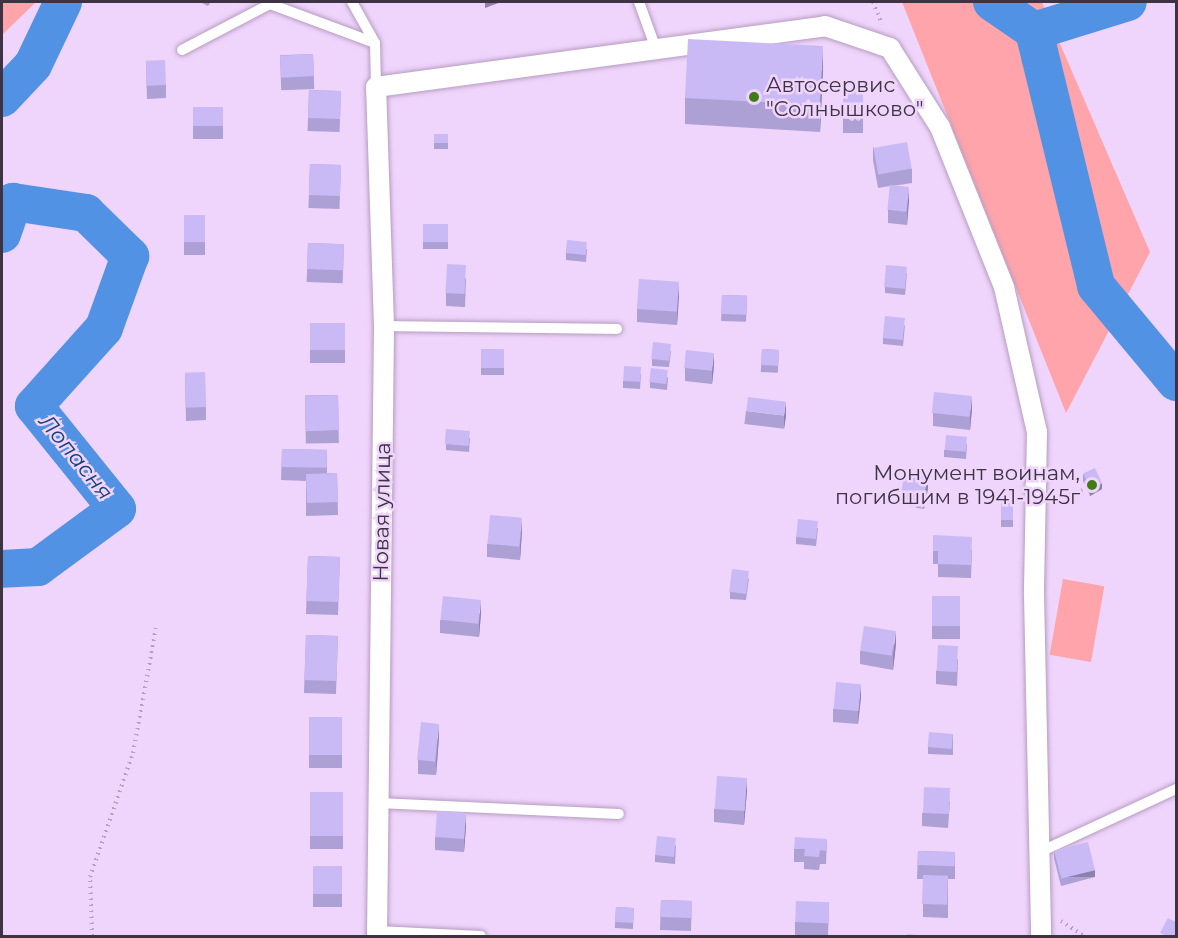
<!DOCTYPE html>
<meta charset="utf-8">
<style>
body{margin:0}
#map{position:relative;width:1178px;height:938px;overflow:hidden;background:#efd4fb;font-family:Montserrat,sans-serif}
div>[style]{position:absolute}
[style*='--x']{left:calc(var(--x)*1px);top:calc(var(--y)*1px);width:calc(var(--w)*1px);rotate:calc(var(--a)*1deg)}
.green>*{inset:0;background:#fea4aa;transform-origin:0 0}
.river>*{height:38px;margin:-19px;padding:0 19px;transform-origin:19px;border-radius:19px;background:#5292e4}
.path>*{height:4px;margin-top:-2px;transform-origin:0;background:repeating-linear-gradient(90deg,#b6a0c0 0 1.5px,transparent 0 6px)}
.roads{filter:drop-shadow(0 0 2px #b69cc1) drop-shadow(0 0 2px #b69cc1)}
.service>*{height:10px;margin:-5px;padding:0 5px;transform-origin:5px;border-radius:5px;background:#fff}
.minor>*{height:20px;margin:-10px;padding:0 10px;transform-origin:10px;border-radius:10px;background:#fff}
.wall>*{inset:0;background:#ada0d4;transform-origin:0 0}
.shaded-wall>*{inset:0;background:#8d82ac;transform-origin:0 0}
.building>*{inset:0;background:#c9baf6;transform-origin:0 0}
.dots>*{width:16px;height:16px;translate:-50% -50%;box-sizing:border-box;border:3px solid #efd4fb;border-radius:50%}
span{translate:-50% -50%;white-space:nowrap;text-align:center;line-height:1.15;-webkit-text-stroke:5px #efd4fb;paint-order:stroke}
.poi-label{font-size:21px;color:#3e3343}
.left{translate:0 -50%;text-align:left}
.right{translate:-100% -50%;text-align:right}
.street-label{font-size:21px;color:#3e3343}
.water-label{font-size:22px;color:#174276;font-style:italic}
.frame{position:absolute;inset:0;border:3px solid #3e3343;pointer-events:none}
</style>
<div id="map">
<div class="green">
<i style="clip-path:polygon(2px 2px,36px 2px,2px 35px)"></i>
<i style="clip-path:polygon(902px 2px,1042px 2px,1150px 252px,1066px 413px)"></i>
<i style="left:1063px;top:579px;width:42px;height:77px;rotate:10deg"></i>
</div>
<div class="river">
<i style="--x:992;--y:2;--w:51;--a:34.6"></i>
<i style="--x:1034;--y:31;--w:98;--a:-17.1"></i>
<i style="--x:1034;--y:31;--w:262;--a:76.3"></i>
<i style="--x:1096;--y:286;--w:125;--a:50.2"></i>
<i style="--x:2;--y:98;--w:45;--a:-46.8"></i>
<i style="--x:33;--y:65;--w:70;--a:-64.5"></i>
<i style="--x:2;--y:234;--w:34;--a:-71"></i>
<i style="--x:13;--y:202;--w:74;--a:8.6"></i>
<i style="--x:86;--y:213;--w:62;--a:44.3"></i>
<i style="--x:130;--y:256;--w:77;--a:109.9"></i>
<i style="--x:104;--y:328;--w:105;--a:131.9"></i>
<i style="--x:34;--y:406;--w:132;--a:51.1"></i>
<i style="--x:117;--y:509;--w:98;--a:143.7"></i>
<i style="--x:38;--y:567;--w:36;--a:177"></i>
</div>
<div class="path">
<i style="--x:873;--y:2;--w:24;--a:68"></i>
<i style="--x:1053;--y:501;--w:35;--a:-20"></i>
<i style="--x:1061;--y:921;--w:27;--a:33"></i>
<i style="--x:92;--y:936;--w:59;--a:-91.9"></i>
<i style="--x:90;--y:877;--w:131;--a:-70.9"></i>
<i style="--x:133;--y:753;--w:127;--a:-79.6"></i>
</div>
<div class="roads">
<div class="service">
<i style="--x:352;--y:2;--w:47;--a:60.7"></i>
<i style="--x:375;--y:43;--w:44;--a:88.7"></i>
<i style="--x:639;--y:2;--w:50;--a:70.1"></i>
<i style="--x:182;--y:50;--w:99;--a:-27.6"></i>
<i style="--x:270;--y:4;--w:112;--a:20.4"></i>
<i style="--x:384;--y:326;--w:233;--a:0.7"></i>
<i style="--x:378;--y:803;--w:241;--a:2.6"></i>
<i style="--x:1042;--y:851;--w:148;--a:-24.8"></i>
<i style="--x:377;--y:931;--w:104;--a:2.8"></i>
</div>
<div class="minor">
<i style="--x:377;--y:936;--w:610;--a:-89.34"></i>
<i style="--x:384;--y:326;--w:239;--a:-91.9"></i>
<i style="--x:376;--y:87;--w:453;--a:-7.7"></i>
<i style="--x:825;--y:26;--w:69;--a:18.7"></i>
<i style="--x:890;--y:48;--w:93;--a:57.7"></i>
<i style="--x:940;--y:127;--w:172;--a:68.2"></i>
<i style="--x:1004;--y:287;--w:149;--a:77.2"></i>
<i style="--x:1037;--y:432;--w:162;--a:91.1"></i>
<i style="--x:1034;--y:594;--w:342;--a:88.8"></i>
</div>
</div>
<div class="wall">
<i style="clip-path:polygon(200px 2px,211px 2px,208px 6px)"></i>
<i style="left:313px;top:54px;width:35px;height:33px;rotate:88deg"></i>
<i style="clip-path:polygon(146px 61px,166px 85px,166px 98px,147px 99px)"></i>
<i style="clip-path:polygon(823px 71px,820px 132px,685px 124px,685px 98px)"></i>
<i style="left:863px;top:89px;width:44px;height:20px;rotate:90deg"></i>
<i style="left:309px;top:90px;width:32px;height:41px;rotate:2deg"></i>
<i style="left:193px;top:107px;width:30px;height:32px"></i>
<i style="left:448px;top:134px;width:15px;height:14px;rotate:90deg"></i>
<i style="clip-path:polygon(873px 147px,912px 169px,912px 183px,892px 186px,909px 200px,907px 225px,888px 223px,888px 210px,890px 186px,878px 188px,873px 160px)"></i>
<i style="left:310px;top:164px;width:31px;height:44px;rotate:2deg"></i>
<i style="left:184px;top:215px;width:21px;height:40px"></i>
<i style="left:423px;top:224px;width:25px;height:25px"></i>
<i style="left:308px;top:243px;width:36px;height:39px;rotate:2deg"></i>
<i style="clip-path:polygon(587px 249px,586px 262px,566px 260px,566px 253px)"></i>
<i style="clip-path:polygon(907px 273px,905px 295px,885px 293px,885px 287px)"></i>
<i style="clip-path:polygon(466px 278px,465px 307px,446px 306px,446px 293px)"></i>
<i style="clip-path:polygon(679px 295px,677px 325px,637px 322px,637px 309px)"></i>
<i style="left:722px;top:295px;width:25px;height:26px;rotate:2deg"></i>
<i style="left:310px;top:323px;width:35px;height:40px"></i>
<i style="clip-path:polygon(905px 325px,903px 346px,883px 344px,883px 338px)"></i>
<i style="left:481px;top:349px;width:23px;height:26px"></i>
<i style="left:762px;top:349px;width:17px;height:23px;rotate:3deg"></i>
<i style="clip-path:polygon(671px 351px,669px 367px,652px 366px,652px 359px)"></i>
<i style="clip-path:polygon(714px 366px,712px 384px,685px 381px,685px 368px)"></i>
<i style="clip-path:polygon(185px 373px,206px 407px,206px 420px,186px 421px)"></i>
<i style="clip-path:polygon(641px 374px,640px 389px,623px 388px,623px 381px)"></i>
<i style="clip-path:polygon(668px 377px,667px 390px,650px 388px,650px 382px)"></i>
<i style="left:338px;top:395px;width:48px;height:33px;rotate:89deg"></i>
<i style="clip-path:polygon(972px 409px,970px 430px,933px 426px,933px 413px)"></i>
<i style="left:746px;top:411px;width:40px;height:13px;rotate:7deg"></i>
<i style="clip-path:polygon(470px 438px,469px 452px,446px 450px,446px 444px)"></i>
<i style="clip-path:polygon(967px 444px,966px 459px,944px 457px,944px 450px)"></i>
<i style="clip-path:polygon(282px 449px,327px 450px,327px 473px,337px 473px,338px 515px,306px 516px,306px 481px,281px 480px)"></i>
<i style="clip-path:polygon(1083px 474px,1102px 489px,1090px 496px,1083px 481px)"></i>
<i style="clip-path:polygon(928px 488px,924px 509px,901px 505px,901px 492px)"></i>
<i style="left:1001px;top:503px;width:12px;height:24px"></i>
<i style="clip-path:polygon(818px 528px,816px 546px,796px 544px,796px 537px)"></i>
<i style="clip-path:polygon(522px 531px,520px 560px,487px 557px,487px 544px)"></i>
<i style="clip-path:polygon(972px 550px,971px 578px,938px 577px,938px 564px,933px 564px,933px 551px)"></i>
<i style="left:308px;top:556px;width:32px;height:58px;rotate:2deg"></i>
<i style="clip-path:polygon(749px 578px,746px 600px,730px 599px,730px 592px)"></i>
<i style="left:932px;top:596px;width:28px;height:43px"></i>
<i style="clip-path:polygon(481px 613px,479px 637px,440px 633px,440px 620px)"></i>
<i style="left:306px;top:635px;width:32px;height:58px;rotate:2deg"></i>
<i style="clip-path:polygon(896px 644px,893px 670px,860px 664px,860px 651px)"></i>
<i style="clip-path:polygon(958px 659px,957px 686px,936px 684px,936px 671px)"></i>
<i style="clip-path:polygon(861px 697px,858px 724px,833px 722px,833px 709px)"></i>
<i style="left:309px;top:717px;width:33px;height:51px"></i>
<i style="clip-path:polygon(953px 734px,953px 755px,928px 754px,928px 747px)"></i>
<i style="clip-path:polygon(439px 737px,436px 775px,418px 774px,418px 760px)"></i>
<i style="clip-path:polygon(747px 791px,744px 825px,714px 822px,714px 809px)"></i>
<i style="left:310px;top:792px;width:33px;height:57px"></i>
<i style="clip-path:polygon(950px 801px,948px 828px,922px 826px,922px 813px)"></i>
<i style="clip-path:polygon(466px 826px,464px 852px,435px 850px,435px 837px)"></i>
<i style="clip-path:polygon(827px 839px,826px 864px,820px 864px,819px 870px,804px 869px,804px 862px,794px 862px,794px 849px)"></i>
<i style="clip-path:polygon(676px 845px,675px 864px,655px 862px,655px 855px)"></i>
<i style="clip-path:polygon(918px 851px,955px 852px,955px 879px,948px 879px,948px 918px,923px 917px,923px 879px,917px 879px)"></i>
<i style="clip-path:polygon(1054px 852px,1095px 877px,1061px 886px,1054px 858px)"></i>
<i style="left:313px;top:866px;width:29px;height:41px"></i>
<i style="left:661px;top:900px;width:31px;height:30px;rotate:2deg"></i>
<i style="clip-path:polygon(829px 902px,828px 936px,795px 936px,795px 922px)"></i>
<i style="left:616px;top:907px;width:18px;height:21px;rotate:3deg"></i>
</div>
<div class="shaded-wall">
<i style="clip-path:polygon(485px 2px,501px 2px,485px 8px)"></i>
<i style="clip-path:polygon(823px 46px,823px 71px,820px 132px,820px 107px)"></i>
<i style="clip-path:polygon(909px 187px,909px 200px,907px 225px,907px 212px)"></i>
<i style="clip-path:polygon(679px 282px,679px 295px,677px 325px,677px 311px)"></i>
<i style="clip-path:polygon(714px 353px,714px 366px,712px 384px,712px 371px)"></i>
<i style="clip-path:polygon(972px 396px,972px 409px,970px 430px,970px 417px)"></i>
<i style="clip-path:polygon(786px 402px,786px 416px,784px 429px,784px 416px)"></i>
<i style="clip-path:polygon(928px 475px,928px 488px,924px 509px,924px 496px)"></i>
<i style="clip-path:polygon(1102px 483px,1102px 489px,1090px 496px,1090px 489px)"></i>
<i style="clip-path:polygon(522px 518px,522px 531px,520px 560px,520px 547px)"></i>
<i style="clip-path:polygon(481px 600px,481px 613px,479px 637px,479px 624px)"></i>
<i style="clip-path:polygon(896px 631px,896px 644px,893px 670px,893px 656px)"></i>
<i style="clip-path:polygon(861px 684px,861px 697px,858px 724px,858px 711px)"></i>
<i style="clip-path:polygon(439px 724px,439px 737px,436px 775px,436px 762px)"></i>
<i style="clip-path:polygon(747px 778px,747px 791px,744px 825px,744px 812px)"></i>
<i style="clip-path:polygon(466px 813px,466px 826px,464px 852px,464px 839px)"></i>
<i style="left:1095px;top:870px;width:7px;height:35px;rotate:90deg"></i>
</div>
<div class="building">
<i style="left:688px;top:39px;width:135px;height:59px;rotate:3deg"></i>
<i style="left:313px;top:54px;width:22px;height:33px;rotate:87deg"></i>
<i style="left:165px;top:60px;width:25px;height:19px;rotate:88deg"></i>
<i style="left:863px;top:89px;width:30px;height:20px;rotate:90deg"></i>
<i style="left:309px;top:90px;width:32px;height:28px;rotate:2deg"></i>
<i style="left:193px;top:107px;width:30px;height:19px"></i>
<i style="left:448px;top:134px;width:9px;height:14px;rotate:90deg"></i>
<i style="left:907px;top:142px;width:27px;height:34px;rotate:80deg"></i>
<i style="left:310px;top:164px;width:31px;height:31px;rotate:2deg"></i>
<i style="left:890px;top:185px;width:19px;height:25px;rotate:6deg"></i>
<i style="left:184px;top:215px;width:21px;height:27px"></i>
<i style="left:423px;top:224px;width:25px;height:18px"></i>
<i style="left:567px;top:240px;width:20px;height:13px;rotate:6deg"></i>
<i style="left:308px;top:243px;width:36px;height:26px;rotate:2deg"></i>
<i style="left:447px;top:264px;width:19px;height:29px;rotate:3deg"></i>
<i style="left:886px;top:265px;width:21px;height:22px;rotate:5deg"></i>
<i style="left:639px;top:279px;width:40px;height:30px;rotate:4deg"></i>
<i style="left:722px;top:295px;width:25px;height:19px;rotate:2deg"></i>
<i style="left:885px;top:316px;width:20px;height:22px;rotate:6deg"></i>
<i style="left:310px;top:323px;width:35px;height:27px"></i>
<i style="left:653px;top:342px;width:18px;height:17px;rotate:6deg"></i>
<i style="left:481px;top:349px;width:23px;height:19px"></i>
<i style="left:762px;top:349px;width:17px;height:16px;rotate:3deg"></i>
<i style="left:686px;top:350px;width:28px;height:18px;rotate:6deg"></i>
<i style="left:624px;top:366px;width:17px;height:15px;rotate:3deg"></i>
<i style="left:651px;top:368px;width:17px;height:14px;rotate:7deg"></i>
<i style="left:205px;top:372px;width:35px;height:20px;rotate:88deg"></i>
<i style="left:934px;top:392px;width:38px;height:21px;rotate:6deg"></i>
<i style="left:338px;top:395px;width:35px;height:33px;rotate:88deg"></i>
<i style="left:748px;top:397px;width:38px;height:14px;rotate:7deg"></i>
<i style="left:446px;top:429px;width:24px;height:15px;rotate:5deg"></i>
<i style="left:946px;top:435px;width:21px;height:15px;rotate:5deg"></i>
<i style="left:282px;top:449px;width:45px;height:18px;rotate:1deg"></i>
<i style="left:1095px;top:468px;width:17px;height:13px;rotate:65deg"></i>
<i style="left:905px;top:471px;width:23px;height:21px;rotate:10deg"></i>
<i style="left:337px;top:473px;width:29px;height:31px;rotate:88deg"></i>
<i style="left:1001px;top:503px;width:12px;height:17px"></i>
<i style="left:490px;top:515px;width:32px;height:29px;rotate:5deg"></i>
<i style="left:798px;top:519px;width:20px;height:18px;rotate:6deg"></i>
<i style="clip-path:polygon(933px 535px,972px 537px,971px 565px,938px 564px,938px 551px,933px 551px)"></i>
<i style="left:308px;top:556px;width:32px;height:45px;rotate:2deg"></i>
<i style="left:732px;top:569px;width:17px;height:23px;rotate:7deg"></i>
<i style="left:443px;top:596px;width:38px;height:24px;rotate:6deg"></i>
<i style="left:932px;top:596px;width:28px;height:30px"></i>
<i style="left:864px;top:626px;width:32px;height:25px;rotate:9deg"></i>
<i style="left:306px;top:635px;width:32px;height:45px;rotate:2deg"></i>
<i style="left:938px;top:645px;width:20px;height:26px;rotate:3deg"></i>
<i style="left:836px;top:682px;width:25px;height:27px;rotate:5deg"></i>
<i style="left:309px;top:717px;width:33px;height:38px"></i>
<i style="left:421px;top:722px;width:18px;height:38px;rotate:6deg"></i>
<i style="left:929px;top:732px;width:24px;height:15px;rotate:5deg"></i>
<i style="left:717px;top:776px;width:30px;height:33px;rotate:4deg"></i>
<i style="left:924px;top:787px;width:26px;height:26px;rotate:2deg"></i>
<i style="left:310px;top:792px;width:33px;height:44px"></i>
<i style="left:437px;top:811px;width:29px;height:26px;rotate:4deg"></i>
<i style="left:657px;top:836px;width:19px;height:19px;rotate:6deg"></i>
<i style="clip-path:polygon(795px 837px,827px 839px,826px 851px,820px 850px,819px 857px,804px 856px,805px 849px,794px 849px)"></i>
<i style="left:1088px;top:842px;width:29px;height:35px;rotate:76deg"></i>
<i style="left:918px;top:851px;width:37px;height:14px;rotate:2deg"></i>
<i style="left:313px;top:866px;width:29px;height:28px"></i>
<i style="left:923px;top:875px;width:25px;height:29px;rotate:2deg"></i>
<i style="left:661px;top:900px;width:31px;height:17px;rotate:2deg"></i>
<i style="left:796px;top:901px;width:33px;height:21px;rotate:2deg"></i>
<i style="left:616px;top:907px;width:18px;height:15px;rotate:3deg"></i>
<i style="clip-path:polygon(1168px 918px,1176px 922px,1176px 936px,1166px 936px,1160px 933px)"></i>
<i style="clip-path:polygon(907px 934px,930px 936px,906px 936px)"></i>
</div>
<div class="dots">
<i style="left:754px;top:97px;background:#407b14"></i>
<i style="left:1092px;top:485px;background:#407b14"></i>
</div>
<div class="poi-label">
<span class="left" style="left:766px;top:97px">Автосервис<br>"Солнышково"</span>
<span class="right" style="left:1080px;top:485px">Монумент воинам,<br>погибшим в 1941-1945г</span>
</div>
<div class="street-label">
<span style="left:382px;top:512px;rotate:-89deg">Новая улица</span>
</div>
<div class="water-label">
<span style="left:76px;top:457px;rotate:51deg">Лопасня</span>
</div>
<div class="frame"></div>
</div>
